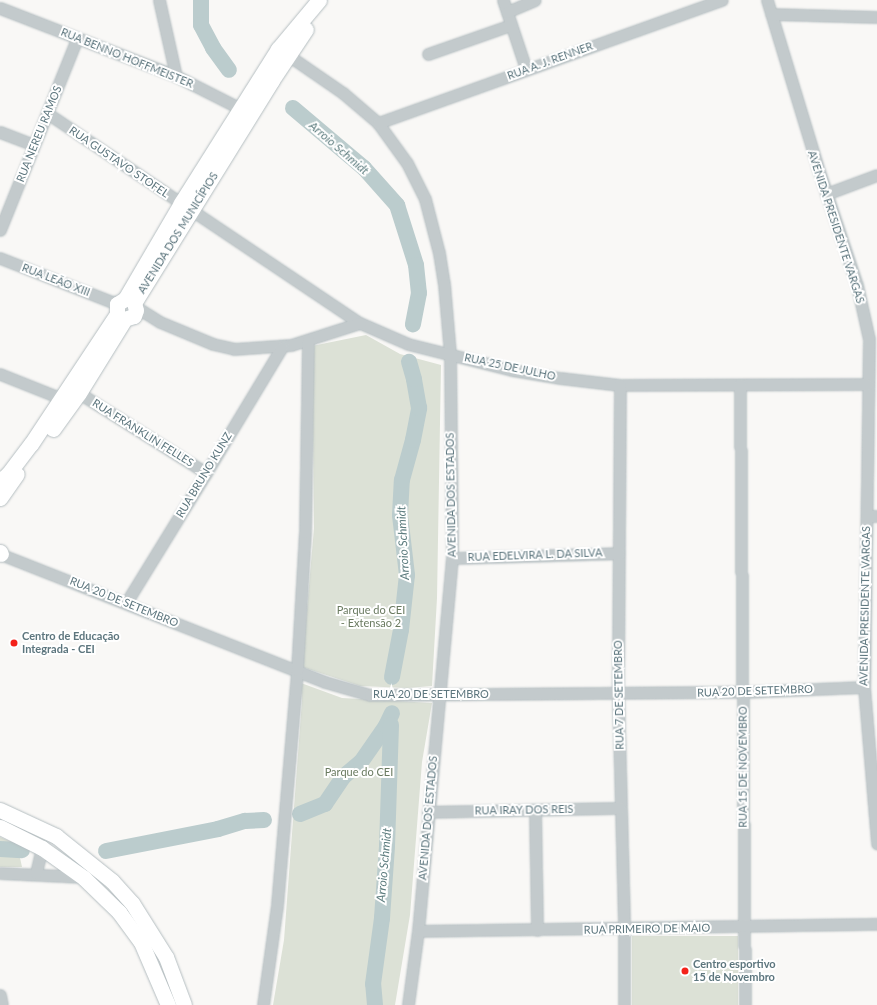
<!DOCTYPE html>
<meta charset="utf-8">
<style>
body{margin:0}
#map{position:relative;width:877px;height:1005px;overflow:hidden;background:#f9f8f6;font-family:Lato,sans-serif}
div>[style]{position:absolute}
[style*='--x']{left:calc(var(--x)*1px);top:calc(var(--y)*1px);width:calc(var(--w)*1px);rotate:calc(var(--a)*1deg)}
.green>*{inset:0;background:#dce1d6;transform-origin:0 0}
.river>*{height:16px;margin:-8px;padding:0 8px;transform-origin:8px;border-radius:8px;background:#bbcccd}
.roads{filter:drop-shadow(0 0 1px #b5bec1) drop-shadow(0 0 1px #b5bec1)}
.street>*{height:11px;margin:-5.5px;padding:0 5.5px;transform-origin:5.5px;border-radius:5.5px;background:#c3cacc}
.secondary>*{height:15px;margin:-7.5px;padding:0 7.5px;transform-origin:7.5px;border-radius:7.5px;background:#fff}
.dots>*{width:11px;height:11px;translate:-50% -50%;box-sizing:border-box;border:2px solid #fff;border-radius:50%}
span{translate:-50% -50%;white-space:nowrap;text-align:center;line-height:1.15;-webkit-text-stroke:4px #fff;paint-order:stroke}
.street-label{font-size:11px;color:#5d767e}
.park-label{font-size:11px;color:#6a7a60}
.poi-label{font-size:11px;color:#5d767e;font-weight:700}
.left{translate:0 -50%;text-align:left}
.water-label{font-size:12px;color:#5c7c7e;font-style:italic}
</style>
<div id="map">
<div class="green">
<i style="clip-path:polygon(366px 335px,400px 354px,441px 365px,437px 598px,432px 686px,407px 688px,360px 686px,302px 667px,314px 528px,312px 346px)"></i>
<i style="clip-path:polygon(301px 683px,342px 698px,432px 703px,422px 762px,410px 915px,395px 1005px,273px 1005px,284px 940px,302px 701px)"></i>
<i style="clip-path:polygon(0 837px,17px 844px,22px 867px,0 867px)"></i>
<i style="left:738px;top:936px;width:69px;height:106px;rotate:90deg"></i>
</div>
<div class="river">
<i style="--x:201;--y:0;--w:25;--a:90"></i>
<i style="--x:201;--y:25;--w:26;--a:62"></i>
<i style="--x:213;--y:48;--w:27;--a:54"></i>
<i style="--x:293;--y:108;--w:93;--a:40.2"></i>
<i style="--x:364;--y:168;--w:50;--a:48.3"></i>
<i style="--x:397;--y:205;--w:63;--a:72.4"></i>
<i style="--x:416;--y:265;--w:28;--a:84"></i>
<i style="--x:419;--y:293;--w:32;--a:101"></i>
<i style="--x:392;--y:677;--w:48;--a:-79.2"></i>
<i style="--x:401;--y:630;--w:55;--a:-83.8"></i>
<i style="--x:407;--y:575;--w:60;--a:-96.7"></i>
<i style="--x:400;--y:515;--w:35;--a:-87"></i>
<i style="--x:402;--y:480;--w:41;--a:-74.6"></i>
<i style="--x:413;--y:440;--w:33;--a:-79"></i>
<i style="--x:419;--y:408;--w:29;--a:-100"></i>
<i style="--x:414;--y:379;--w:18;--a:-106"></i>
<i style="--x:300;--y:814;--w:27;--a:-22"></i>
<i style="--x:325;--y:804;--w:32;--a:-56"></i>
<i style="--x:343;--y:777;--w:23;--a:-40"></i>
<i style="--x:361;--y:762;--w:44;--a:-55.2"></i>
<i style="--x:386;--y:726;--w:14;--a:-65"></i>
<i style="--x:0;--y:849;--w:22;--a:3"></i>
<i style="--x:106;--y:851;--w:114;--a:-11.1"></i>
<i style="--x:218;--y:829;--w:28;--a:-17"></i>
<i style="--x:245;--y:821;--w:19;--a:-3"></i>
<i style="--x:375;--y:1005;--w:21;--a:-95"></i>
<i style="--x:373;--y:984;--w:67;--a:-82.2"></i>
<i style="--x:382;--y:918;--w:72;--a:-86"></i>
<i style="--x:387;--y:846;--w:121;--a:-88.1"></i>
</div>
<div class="roads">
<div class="street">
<i style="--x:159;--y:0;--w:78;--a:77.4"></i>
<i style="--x:503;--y:0;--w:73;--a:71.6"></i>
<i style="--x:767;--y:0;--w:172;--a:73.1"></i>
<i style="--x:817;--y:165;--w:126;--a:71.6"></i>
<i style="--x:857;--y:285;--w:55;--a:77.5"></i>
<i style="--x:869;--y:339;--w:348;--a:90.8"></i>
<i style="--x:864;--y:687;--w:157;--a:85.2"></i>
<i style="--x:0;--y:8;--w:189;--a:21.1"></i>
<i style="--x:176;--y:76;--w:80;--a:26.9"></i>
<i style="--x:507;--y:12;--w:30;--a:-23"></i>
<i style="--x:771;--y:14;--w:106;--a:1.6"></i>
<i style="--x:282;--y:51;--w:74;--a:34.5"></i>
<i style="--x:343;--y:93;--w:46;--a:40.6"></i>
<i style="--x:378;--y:123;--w:49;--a:54.1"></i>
<i style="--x:407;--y:163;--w:40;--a:63.4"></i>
<i style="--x:425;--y:199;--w:56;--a:75.5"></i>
<i style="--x:439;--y:253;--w:31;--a:81"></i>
<i style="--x:444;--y:284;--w:70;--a:85.1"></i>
<i style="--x:450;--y:354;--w:204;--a:89.4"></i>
<i style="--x:452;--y:558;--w:375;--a:95.2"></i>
<i style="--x:418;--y:931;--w:75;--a:97.7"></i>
<i style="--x:428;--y:54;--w:88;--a:-19.3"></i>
<i style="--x:47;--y:113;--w:377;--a:33.9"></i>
<i style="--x:360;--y:323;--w:52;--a:23.6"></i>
<i style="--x:408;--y:344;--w:107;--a:14"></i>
<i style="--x:512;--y:370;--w:49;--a:9.5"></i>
<i style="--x:560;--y:378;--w:60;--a:6.7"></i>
<i style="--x:620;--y:385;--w:247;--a:-0.2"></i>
<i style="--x:378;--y:123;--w:365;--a:-19.7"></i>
<i style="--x:0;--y:132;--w:36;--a:21"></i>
<i style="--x:826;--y:194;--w:54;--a:-20.4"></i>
<i style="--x:0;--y:230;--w:207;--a:-68.1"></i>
<i style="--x:0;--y:258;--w:120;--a:21.4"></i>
<i style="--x:112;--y:302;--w:9;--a:-6"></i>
<i style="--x:136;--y:307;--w:28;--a:32"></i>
<i style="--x:160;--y:322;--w:57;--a:22.5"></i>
<i style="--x:213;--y:344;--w:22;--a:13"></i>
<i style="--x:234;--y:349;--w:57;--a:-4"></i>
<i style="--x:291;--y:345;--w:72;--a:-17.7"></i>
<i style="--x:0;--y:374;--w:73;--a:21.7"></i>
<i style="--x:620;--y:385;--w:308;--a:90.4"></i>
<i style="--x:618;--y:693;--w:236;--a:88.5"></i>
<i style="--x:624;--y:929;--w:76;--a:90"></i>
<i style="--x:740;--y:385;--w:620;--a:89.54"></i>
<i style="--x:79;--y:393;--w:150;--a:32.2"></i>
<i style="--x:867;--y:516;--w:10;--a:0"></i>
<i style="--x:0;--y:554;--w:349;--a:21.5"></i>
<i style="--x:325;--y:682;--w:47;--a:16.1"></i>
<i style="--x:370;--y:695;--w:372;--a:-0.5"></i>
<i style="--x:742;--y:692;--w:122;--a:-2.3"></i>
<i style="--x:452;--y:558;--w:167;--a:-1.7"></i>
<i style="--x:126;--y:603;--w:153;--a:-58.4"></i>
<i style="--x:206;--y:473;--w:147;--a:-58.9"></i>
<i style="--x:535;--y:811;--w:119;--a:89"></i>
<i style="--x:428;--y:812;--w:192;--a:-1.2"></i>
<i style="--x:0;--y:873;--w:83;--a:2.8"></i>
<i style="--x:36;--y:873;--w:26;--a:-77"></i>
<i style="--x:418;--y:931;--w:459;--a:-0.9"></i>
<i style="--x:0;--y:995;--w:10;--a:79"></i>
<i style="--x:263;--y:1005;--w:101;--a:-82"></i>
<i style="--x:277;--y:905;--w:236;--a:-85.1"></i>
<i style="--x:297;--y:670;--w:138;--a:-86.7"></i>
<i style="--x:305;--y:532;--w:192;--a:-89.1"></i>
</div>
<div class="secondary">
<i style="--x:134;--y:303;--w:262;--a:-58.2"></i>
<i style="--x:272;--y:80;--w:61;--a:-56.3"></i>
<i style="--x:124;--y:319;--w:10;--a:-17"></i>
<i style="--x:134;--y:316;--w:6;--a:-72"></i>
<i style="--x:136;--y:310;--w:7;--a:-106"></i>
<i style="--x:53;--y:429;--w:44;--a:-54.2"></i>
<i style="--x:79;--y:393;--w:84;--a:-58.2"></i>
<i style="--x:0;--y:481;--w:11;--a:-41"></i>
<i style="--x:8;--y:474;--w:38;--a:-53"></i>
<i style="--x:31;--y:444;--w:156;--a:-56.5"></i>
<i style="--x:117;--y:314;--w:10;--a:-90"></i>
<i style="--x:117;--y:304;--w:9;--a:-32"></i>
<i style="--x:125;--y:299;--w:111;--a:-59.7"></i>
<i style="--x:181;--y:203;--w:182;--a:-57.8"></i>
<i style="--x:278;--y:49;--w:64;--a:-50.1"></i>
<i style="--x:0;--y:498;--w:29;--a:-55"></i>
<i style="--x:0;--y:552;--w:2;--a:63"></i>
<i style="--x:0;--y:810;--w:62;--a:24.9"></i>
<i style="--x:56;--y:836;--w:72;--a:38.8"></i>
<i style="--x:112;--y:881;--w:30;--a:48"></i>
<i style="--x:132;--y:903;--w:64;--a:57.8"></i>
<i style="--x:166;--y:957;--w:51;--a:69.4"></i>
<i style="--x:0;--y:827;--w:47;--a:26.6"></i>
<i style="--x:42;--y:848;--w:52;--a:35.5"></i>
<i style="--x:84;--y:878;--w:49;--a:44.2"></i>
<i style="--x:119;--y:912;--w:37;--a:54"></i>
<i style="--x:141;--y:942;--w:69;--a:66.8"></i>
</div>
</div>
<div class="dots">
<i style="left:14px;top:643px;background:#f4221a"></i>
<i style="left:685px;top:971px;background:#f4221a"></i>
</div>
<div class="street-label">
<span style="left:127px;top:58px;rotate:22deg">RUA BENNO HOFFMEISTER</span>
<span style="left:550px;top:61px;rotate:-20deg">RUA A. J. RENNER</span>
<span style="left:39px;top:134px;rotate:-68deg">RUA NEREU RAMOS</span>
<span style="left:119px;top:162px;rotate:34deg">RUA GUSTAVO STOFEL</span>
<span style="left:836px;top:227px;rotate:72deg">AVENIDA PRESIDENTE VARGAS</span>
<span style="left:178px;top:233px;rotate:-58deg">AVENIDA DOS MUNICÍPIOS</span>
<span style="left:56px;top:280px;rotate:21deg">RUA LEÃO XIII</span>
<span style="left:510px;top:367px;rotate:12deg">RUA 25 DE JULHO</span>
<span style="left:143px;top:433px;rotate:32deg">RUA FRANKLIN FELLES</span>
<span style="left:204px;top:475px;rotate:-59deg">RUA BRUNO KUNZ</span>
<span style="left:451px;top:495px;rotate:-91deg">AVENIDA DOS ESTADOS</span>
<span style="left:535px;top:555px;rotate:-2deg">RUA EDELVIRA L. DA SILVA</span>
<span style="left:124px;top:602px;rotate:22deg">RUA 20 DE SETEMBRO</span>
<span style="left:865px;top:606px;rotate:-89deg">AVENIDA PRESIDENTE VARGAS</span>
<span style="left:755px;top:691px;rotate:-2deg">RUA 20 DE SETEMBRO</span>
<span style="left:431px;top:694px">RUA 20 DE SETEMBRO</span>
<span style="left:619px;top:695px;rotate:-91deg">RUA 7 DE SETEMBRO</span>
<span style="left:743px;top:767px;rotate:-90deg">RUA 15 DE NOVEMBRO</span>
<span style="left:524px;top:810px;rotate:-1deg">RUA IRAY DOS REIS</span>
<span style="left:428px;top:818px;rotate:-85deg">AVENIDA DOS ESTADOS</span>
<span style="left:647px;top:929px;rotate:-1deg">RUA PRIMEIRO DE MAIO</span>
</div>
<div class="park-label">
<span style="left:371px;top:617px">Parque do CEI<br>- Extensão 2</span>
<span style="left:359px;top:772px">Parque do CEI</span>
</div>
<div class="poi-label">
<span class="left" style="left:22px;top:643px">Centro de Educação<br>Integrada - CEI</span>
<span class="left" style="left:693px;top:971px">Centro esportivo<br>15 de Novembro</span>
</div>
<div class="water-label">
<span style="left:339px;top:148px;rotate:41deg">Arroio Schmidt</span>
<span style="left:403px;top:543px;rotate:-93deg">Arroio Schmidt</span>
<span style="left:384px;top:865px;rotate:-85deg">Arroio Schmidt</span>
</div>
</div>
